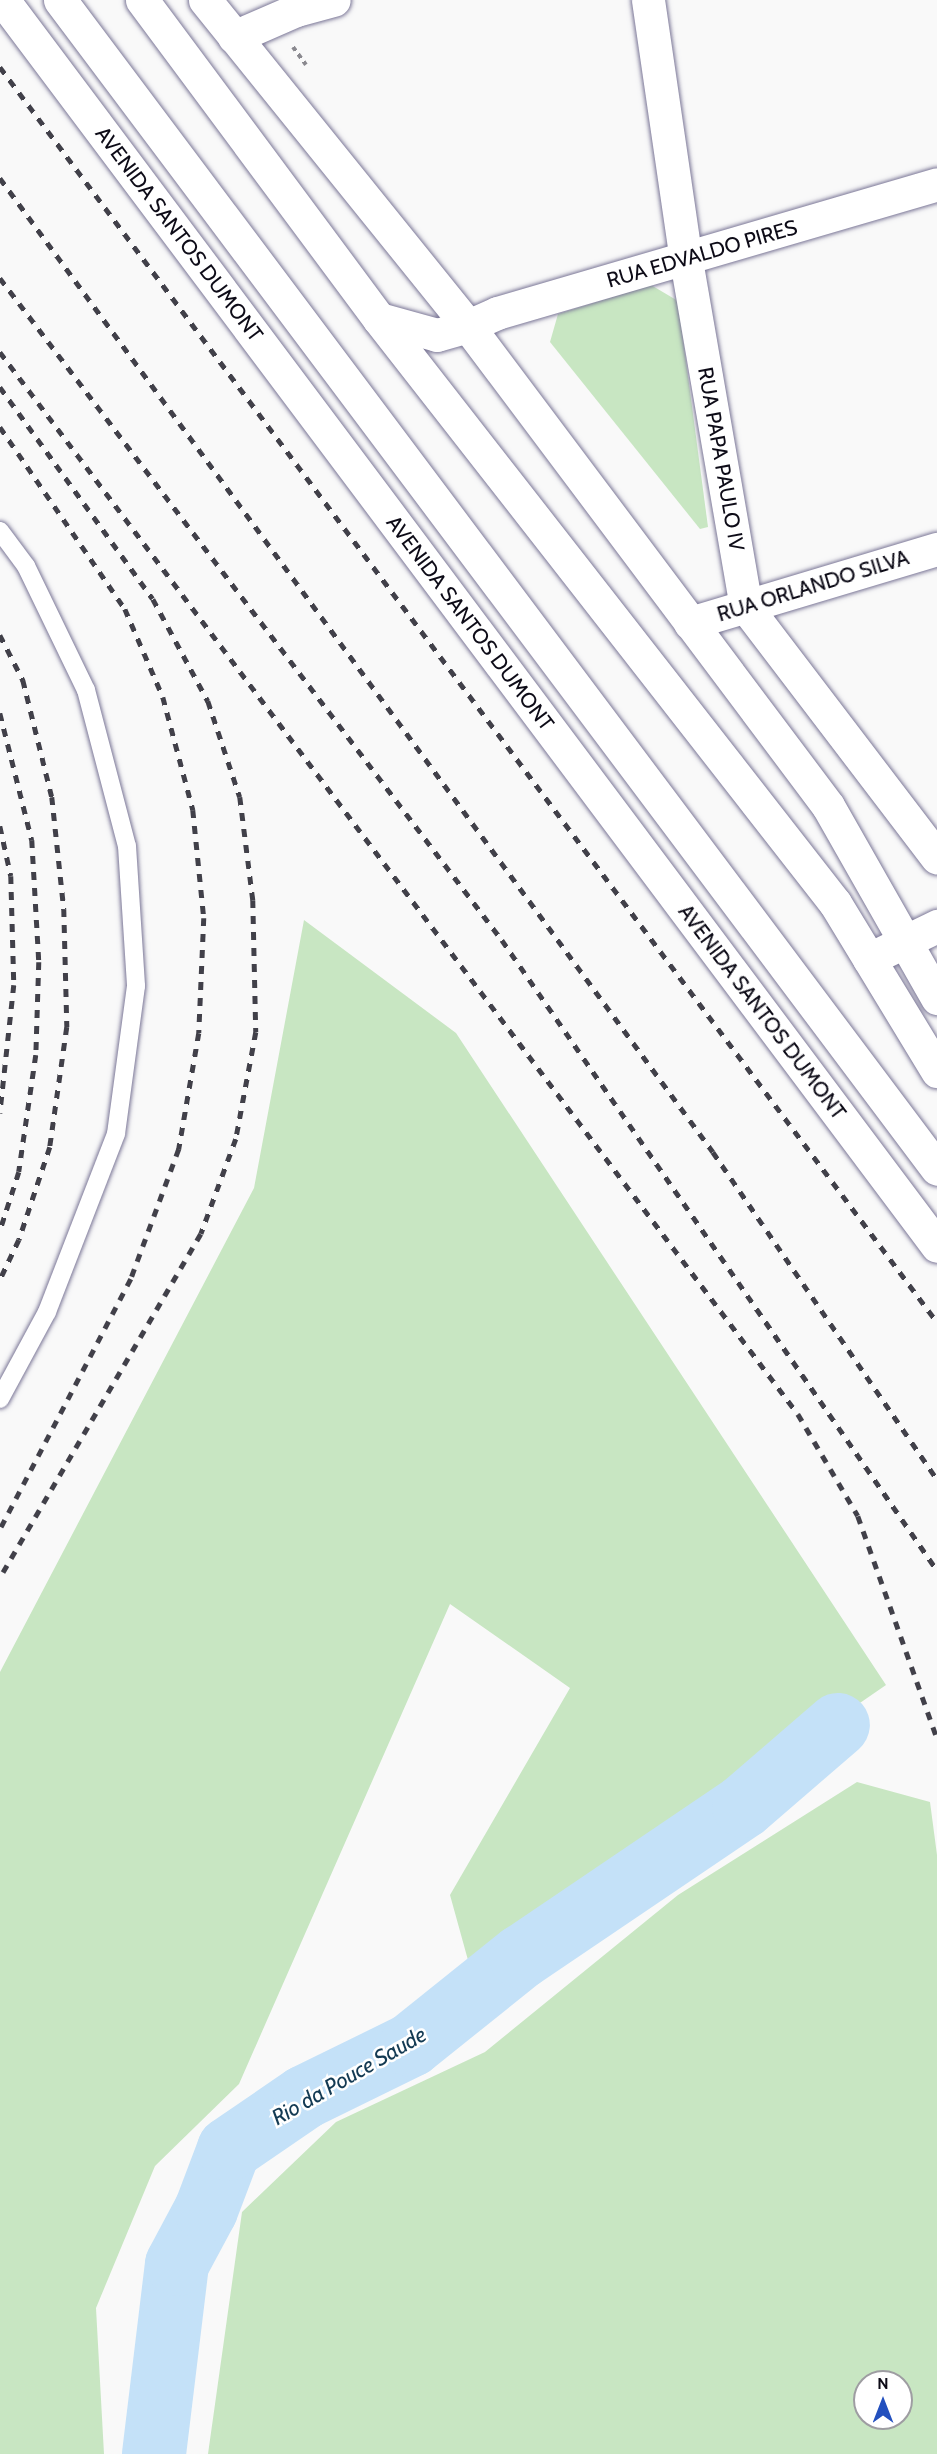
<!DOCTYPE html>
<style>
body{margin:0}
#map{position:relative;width:937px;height:2454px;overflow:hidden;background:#f9f9f9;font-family:Cabin,sans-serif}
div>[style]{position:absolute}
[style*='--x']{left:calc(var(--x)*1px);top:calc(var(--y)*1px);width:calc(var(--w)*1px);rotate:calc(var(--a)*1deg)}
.green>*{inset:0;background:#c8e6c2}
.river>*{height:64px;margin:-32px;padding:0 32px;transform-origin:32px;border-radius:32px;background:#c4e1f8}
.path>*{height:4px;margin-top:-2px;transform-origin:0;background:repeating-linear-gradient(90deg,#8a898f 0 4.5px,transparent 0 9px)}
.roads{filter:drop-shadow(0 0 2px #7b7797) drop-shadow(0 0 2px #7b7797)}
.lane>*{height:18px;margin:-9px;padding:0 9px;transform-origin:9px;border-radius:9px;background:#fff}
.street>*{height:33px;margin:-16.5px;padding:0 16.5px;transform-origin:16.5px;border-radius:16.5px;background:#fff}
.secondary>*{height:33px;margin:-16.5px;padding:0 16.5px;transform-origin:16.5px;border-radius:16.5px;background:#fff}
.rail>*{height:4.5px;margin-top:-2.25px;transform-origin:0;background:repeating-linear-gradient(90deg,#414049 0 8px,transparent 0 16px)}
span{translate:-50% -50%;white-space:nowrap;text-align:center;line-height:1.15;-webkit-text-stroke:5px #fff;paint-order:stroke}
.street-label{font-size:21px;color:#0d0b17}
.water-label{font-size:22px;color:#133a53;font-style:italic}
.north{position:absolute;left:853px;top:2370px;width:60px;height:60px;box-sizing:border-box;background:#fff;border:2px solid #9e9da2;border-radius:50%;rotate:0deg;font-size:16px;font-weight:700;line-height:24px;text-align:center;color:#0d0b17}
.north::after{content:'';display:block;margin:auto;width:21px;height:27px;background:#2350be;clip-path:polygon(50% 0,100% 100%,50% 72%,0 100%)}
</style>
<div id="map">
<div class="green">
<i style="clip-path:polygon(651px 285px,678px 301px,708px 527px,700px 529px,550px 342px,558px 314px)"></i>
<i style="clip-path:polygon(304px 920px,456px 1033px,886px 1685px,471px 1971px,450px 1895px,570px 1688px,450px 1604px,239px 2084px,155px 2166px,96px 2308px,104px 2454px,0 2454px,0 1672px,254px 1188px)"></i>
<i style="clip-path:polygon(evenodd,857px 1782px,930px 1802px,937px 1855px,937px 2454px,208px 2454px,242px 2212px,336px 2122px,485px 2052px,678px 1895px,857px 1782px,865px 2382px,901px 2382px,901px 2418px,865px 2418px,865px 2382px)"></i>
</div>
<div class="river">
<i style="--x:154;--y:2454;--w:191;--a:-83.1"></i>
<i style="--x:177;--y:2264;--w:61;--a:-61.8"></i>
<i style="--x:206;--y:2210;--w:65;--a:-69.3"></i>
<i style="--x:229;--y:2149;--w:92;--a:-34.4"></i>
<i style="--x:305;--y:2097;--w:118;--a:-26.1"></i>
<i style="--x:411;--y:2045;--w:141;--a:-38.7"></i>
<i style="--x:521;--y:1957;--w:269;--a:-34.1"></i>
<i style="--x:744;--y:1806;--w:124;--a:-40.8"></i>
</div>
<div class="path">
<i style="--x:293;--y:47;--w:22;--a:54"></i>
</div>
<div class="roads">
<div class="lane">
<i style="--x:0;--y:531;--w:44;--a:53.4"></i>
<i style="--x:26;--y:566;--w:138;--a:64.2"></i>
<i style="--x:86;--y:690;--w:161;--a:75.3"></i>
<i style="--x:127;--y:846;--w:140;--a:86.3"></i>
<i style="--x:136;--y:986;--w:149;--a:97.7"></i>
<i style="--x:116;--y:1134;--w:191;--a:111.2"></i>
<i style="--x:47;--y:1312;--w:99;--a:118.4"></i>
</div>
<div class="street">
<i style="--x:648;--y:0;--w:263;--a:81.7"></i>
<i style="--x:686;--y:260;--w:352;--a:80.2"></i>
<i style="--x:746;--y:607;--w:315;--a:52.7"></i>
<i style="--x:234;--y:37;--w:68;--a:-23.5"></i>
<i style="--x:296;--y:10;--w:39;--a:-15"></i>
<i style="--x:468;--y:326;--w:32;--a:-24"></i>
<i style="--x:497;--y:313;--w:459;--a:-16.3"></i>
<i style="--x:690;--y:623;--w:258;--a:-16.7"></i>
<i style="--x:869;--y:959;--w:76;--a:-25.9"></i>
</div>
<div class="secondary">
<i style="--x:3;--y:0;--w:1557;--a:53.14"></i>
<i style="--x:60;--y:0;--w:1461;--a:53.12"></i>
<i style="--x:142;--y:0;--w:397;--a:53.4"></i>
<i style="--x:379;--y:319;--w:741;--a:52.02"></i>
<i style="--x:835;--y:903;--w:197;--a:58.7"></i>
<i style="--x:205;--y:0;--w:419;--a:51.1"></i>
<i style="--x:468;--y:326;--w:600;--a:53.13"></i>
<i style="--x:828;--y:806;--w:221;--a:60.4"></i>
<i style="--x:379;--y:319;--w:60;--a:15.4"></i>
<i style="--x:437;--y:335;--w:32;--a:-16"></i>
</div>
</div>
<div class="rail">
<i style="--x:0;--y:67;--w:1566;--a:53.25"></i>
<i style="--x:0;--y:178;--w:1207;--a:53.79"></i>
<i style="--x:713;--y:1152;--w:396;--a:55.6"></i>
<i style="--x:0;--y:278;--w:831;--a:52.83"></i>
<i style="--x:502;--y:940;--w:766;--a:55.38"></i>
<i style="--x:0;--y:352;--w:1328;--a:53.08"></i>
<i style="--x:798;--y:1414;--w:118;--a:59.5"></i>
<i style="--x:858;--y:1516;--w:236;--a:70.4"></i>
<i style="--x:0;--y:387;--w:261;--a:54.2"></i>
<i style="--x:153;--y:599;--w:116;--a:61.7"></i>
<i style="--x:208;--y:701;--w:101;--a:71.6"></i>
<i style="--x:240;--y:797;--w:104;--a:82.8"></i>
<i style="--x:253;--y:900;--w:132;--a:88.7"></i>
<i style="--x:256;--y:1032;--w:109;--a:100.6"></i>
<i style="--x:236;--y:1139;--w:101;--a:110.2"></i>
<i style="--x:201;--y:1234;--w:398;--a:120.3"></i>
<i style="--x:0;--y:427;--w:221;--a:55.5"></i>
<i style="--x:125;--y:609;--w:96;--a:66.6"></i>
<i style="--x:163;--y:697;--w:117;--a:75.1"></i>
<i style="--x:193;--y:810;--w:109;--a:84.2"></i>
<i style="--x:204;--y:918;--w:115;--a:92.5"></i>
<i style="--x:199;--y:1033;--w:118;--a:99.8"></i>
<i style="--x:179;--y:1149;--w:139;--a:110.3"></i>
<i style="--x:131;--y:1279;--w:283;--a:117.6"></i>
<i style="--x:0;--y:635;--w:51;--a:62.9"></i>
<i style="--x:23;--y:680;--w:121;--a:76.1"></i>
<i style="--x:52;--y:797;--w:113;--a:83.9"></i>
<i style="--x:64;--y:909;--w:118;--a:88.5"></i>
<i style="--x:67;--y:1027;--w:121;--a:98.1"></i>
<i style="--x:50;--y:1147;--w:98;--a:108.4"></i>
<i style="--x:19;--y:1240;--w:44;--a:115.4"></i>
<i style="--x:0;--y:713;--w:131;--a:75.9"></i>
<i style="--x:32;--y:840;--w:122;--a:86.7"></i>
<i style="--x:39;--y:962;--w:93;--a:91.8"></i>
<i style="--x:36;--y:1055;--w:118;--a:98.3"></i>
<i style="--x:19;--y:1172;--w:62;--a:107.9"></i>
<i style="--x:0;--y:826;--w:51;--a:77.6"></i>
<i style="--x:11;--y:876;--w:109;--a:88.4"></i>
<i style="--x:14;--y:985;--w:129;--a:96.2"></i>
</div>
<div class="street-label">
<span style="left:179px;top:234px;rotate:53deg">AVENIDA SANTOS DUMONT</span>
<span style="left:702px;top:254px;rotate:-16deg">RUA EDVALDO PIRES</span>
<span style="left:721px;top:459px;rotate:80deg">RUA PAPA PAULO IV</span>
<span style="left:813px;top:586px;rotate:-17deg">RUA ORLANDO SILVA</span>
<span style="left:470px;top:623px;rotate:53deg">AVENIDA SANTOS DUMONT</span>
<span style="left:762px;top:1012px;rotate:53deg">AVENIDA SANTOS DUMONT</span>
</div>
<div class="water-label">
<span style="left:349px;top:2076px;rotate:-30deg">Rio da Pouce Saude</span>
</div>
<div class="north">N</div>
</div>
